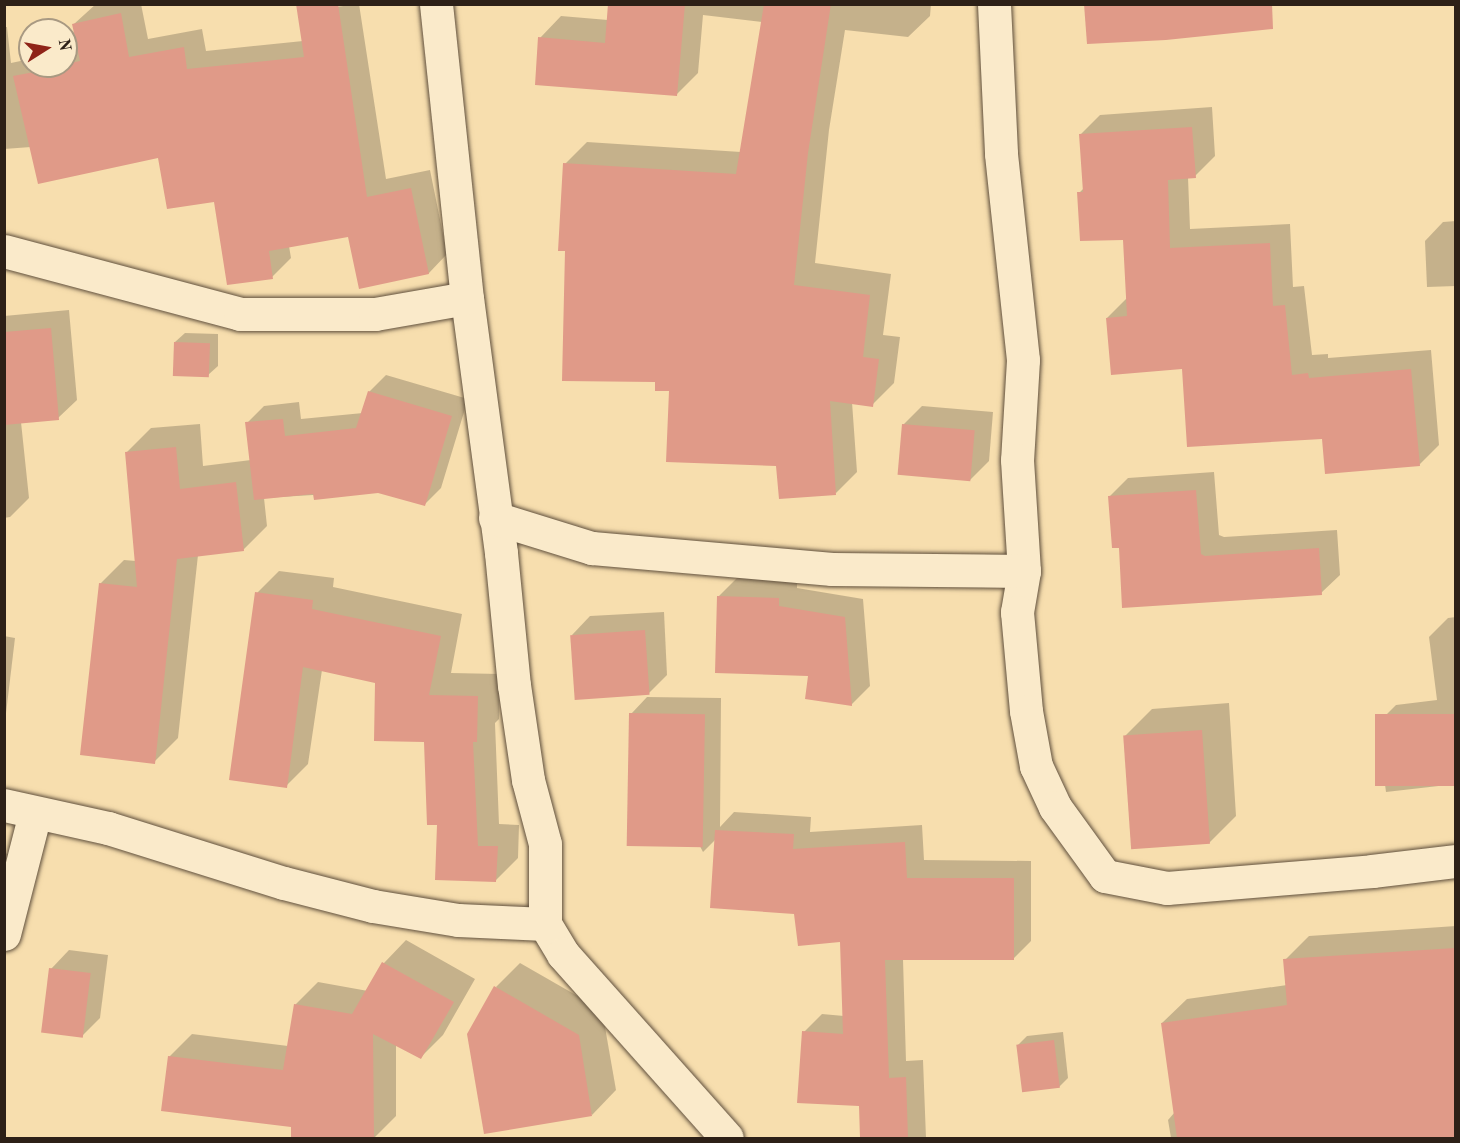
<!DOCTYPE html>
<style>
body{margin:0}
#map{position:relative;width:1460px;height:1143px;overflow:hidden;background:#f7deae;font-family:"Old Standard TT",serif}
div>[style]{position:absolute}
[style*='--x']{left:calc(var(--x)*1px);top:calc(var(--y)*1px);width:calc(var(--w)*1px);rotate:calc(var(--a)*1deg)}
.shadow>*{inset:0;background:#0003}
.building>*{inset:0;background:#e09a88;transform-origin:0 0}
.path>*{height:4px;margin-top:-2px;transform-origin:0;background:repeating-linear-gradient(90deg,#2d2017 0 4.5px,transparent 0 7.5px)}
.roads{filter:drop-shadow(0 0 2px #60503d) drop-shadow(0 0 2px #60503d)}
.street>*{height:33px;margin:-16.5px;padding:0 16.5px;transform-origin:16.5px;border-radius:16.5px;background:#faeaca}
span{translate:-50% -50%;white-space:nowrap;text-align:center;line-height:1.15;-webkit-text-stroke:4.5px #faeaca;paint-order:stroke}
.frame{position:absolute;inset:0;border:6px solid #2d2017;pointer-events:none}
.north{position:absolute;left:18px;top:18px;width:60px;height:60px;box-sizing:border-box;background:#faeaca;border:2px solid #a89982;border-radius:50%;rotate:79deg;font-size:16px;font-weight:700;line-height:24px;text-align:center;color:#2d2017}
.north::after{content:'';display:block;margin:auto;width:21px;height:27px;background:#8f2418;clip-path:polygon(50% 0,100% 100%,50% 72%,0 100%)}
</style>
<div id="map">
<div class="shadow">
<i style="clip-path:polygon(96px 4px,141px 4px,148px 39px,202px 29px,206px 51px,303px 41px,320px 9px,359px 4px,386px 179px,430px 170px,447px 254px,429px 273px,360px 288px,349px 236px,289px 246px,291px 258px,272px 277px,215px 200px,159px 156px,31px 147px,4px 149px,4px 27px,7px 27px,11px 63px,30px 59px,30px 66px,66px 66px,66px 50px,78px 47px,74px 24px)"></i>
<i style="clip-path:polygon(610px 4px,931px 4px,930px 16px,908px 37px,845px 30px,829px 130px,815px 263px,891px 274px,883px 335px,900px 337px,894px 383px,872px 405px,852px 402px,857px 472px,836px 493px,778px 464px,657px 381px,567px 250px,565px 164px,587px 142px,741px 152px,762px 22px,703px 15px,698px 73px,676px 95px,540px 38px,561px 16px,608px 20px)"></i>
<i style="clip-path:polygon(1212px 107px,1215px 156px,1195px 176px,1188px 177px,1190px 229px,1290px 224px,1293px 287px,1304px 286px,1312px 355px,1328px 354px,1328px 358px,1431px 350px,1439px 445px,1419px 465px,1323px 437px,1183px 367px,1107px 318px,1127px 298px,1124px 238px,1079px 193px,1085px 187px,1080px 135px,1100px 115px)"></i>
<i style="clip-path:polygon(1456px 221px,1456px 286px,1427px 287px,1425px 241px,1443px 222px)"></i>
<i style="clip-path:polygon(69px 310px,77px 400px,58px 418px,21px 422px,29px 498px,10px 517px,4px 518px,4px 316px)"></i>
<i style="clip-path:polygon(185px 333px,218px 334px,218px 366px,208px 375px,175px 342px)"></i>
<i style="clip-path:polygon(386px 375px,468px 399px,441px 488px,424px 505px,378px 491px,264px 498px,267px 526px,243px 550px,198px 555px,178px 738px,154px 762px,100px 584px,124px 560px,136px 561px,127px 452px,151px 428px,200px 424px,203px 466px,251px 460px,247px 423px,264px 406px,299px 402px,301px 419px,363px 413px,369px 392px)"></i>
<i style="clip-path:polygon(922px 406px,993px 412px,989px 461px,970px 480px,903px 425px)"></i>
<i style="clip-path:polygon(1214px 472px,1219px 535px,1224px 537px,1337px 530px,1340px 575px,1321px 593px,1120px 546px,1109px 497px,1128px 478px)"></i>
<i style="clip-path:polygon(279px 571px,334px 578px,333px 587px,462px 614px,451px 673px,500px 674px,499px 719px,495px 723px,499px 824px,519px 825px,518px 858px,496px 880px,438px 823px,425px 740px,377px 682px,322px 670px,308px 764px,286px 786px,257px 593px)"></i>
<i style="clip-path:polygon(737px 578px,797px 580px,797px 588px,863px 599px,870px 686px,851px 705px,810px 675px,718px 597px)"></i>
<i style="clip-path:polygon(664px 612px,667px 675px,648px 694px,572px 635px,590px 616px)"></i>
<i style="clip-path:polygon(1456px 617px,1456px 784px,1386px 792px,1377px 724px,1396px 705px,1437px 700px,1429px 637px,1448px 618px)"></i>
<i style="clip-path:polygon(4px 636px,15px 638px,4px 730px)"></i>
<i style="clip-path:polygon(647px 697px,721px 698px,720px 827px,734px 812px,811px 817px,810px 832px,922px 825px,924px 860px,1031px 861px,1031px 941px,1013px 959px,903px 959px,906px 1061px,923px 1060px,926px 1138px,861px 1138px,860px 1104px,804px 1032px,822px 1014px,844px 1016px,841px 940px,795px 912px,715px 840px,703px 852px,631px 714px)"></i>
<i style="clip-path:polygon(1229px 703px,1236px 816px,1209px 843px,1125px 736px,1152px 709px)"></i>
<i style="clip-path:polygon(4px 853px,18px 856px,4px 907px)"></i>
<i style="clip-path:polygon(1456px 926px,1456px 1138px,1171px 1138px,1168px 1120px,1175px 1112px,1162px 1023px,1187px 999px,1287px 985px,1285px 960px,1309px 936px)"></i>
<i style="clip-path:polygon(406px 940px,475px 979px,443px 1035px,420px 1058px,396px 1044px,396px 1116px,374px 1138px,293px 1138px,293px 1126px,169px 1057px,192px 1034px,288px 1046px,295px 1005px,318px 982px,368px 991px,384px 963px)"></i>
<i style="clip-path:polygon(69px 950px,108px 955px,100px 1018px,82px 1036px,51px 969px)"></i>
<i style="clip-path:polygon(520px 963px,602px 1010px,616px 1090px,592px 1115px,496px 987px)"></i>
<i style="clip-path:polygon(1063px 1032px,1068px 1078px,1059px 1087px,1018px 1045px,1027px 1036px)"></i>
</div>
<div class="building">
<i style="clip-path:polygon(296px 4px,338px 4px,367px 197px,411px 188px,429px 274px,359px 289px,348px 237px,269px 251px,273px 279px,227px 285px,214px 202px,167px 209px,158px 158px,38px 184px,13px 76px,66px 66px,66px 64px,80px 61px,72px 24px,121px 13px,129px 57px,184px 47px,187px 69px,304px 57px)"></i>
<i style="clip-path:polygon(608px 4px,685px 4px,677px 96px,535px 85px,538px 37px,605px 43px)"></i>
<i style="clip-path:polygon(764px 4px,831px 4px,808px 153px,794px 285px,870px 295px,863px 357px,879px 359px,873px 407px,830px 401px,836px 495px,779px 499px,776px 466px,666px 462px,669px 391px,655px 391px,655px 382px,562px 381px,565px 251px,558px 251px,563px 163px,736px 174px)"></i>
<i style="clip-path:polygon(1084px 4px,1272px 4px,1273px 29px,1166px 40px,1087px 44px)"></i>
<i style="clip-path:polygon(1192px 127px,1196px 178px,1168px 180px,1170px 248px,1270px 243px,1273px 306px,1285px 305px,1292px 375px,1308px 373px,1309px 378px,1411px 369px,1420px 466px,1325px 474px,1322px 439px,1187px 447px,1182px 369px,1111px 375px,1106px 318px,1127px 316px,1123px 240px,1080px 241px,1077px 192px,1083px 192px,1079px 134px)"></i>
<i style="clip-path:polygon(51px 328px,59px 420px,4px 425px,4px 332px)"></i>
<i style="left:174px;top:342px;width:36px;height:34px;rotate:2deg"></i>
<i style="clip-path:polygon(368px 391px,452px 416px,425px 506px,378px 493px,314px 500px,313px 494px,254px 500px,245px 422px,283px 419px,285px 436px,356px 428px)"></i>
<i style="left:902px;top:424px;width:73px;height:51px;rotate:5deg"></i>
<i style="clip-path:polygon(176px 447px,180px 489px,236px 482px,244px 551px,177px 559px,155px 764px,80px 755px,99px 583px,137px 587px,125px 452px)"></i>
<i style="clip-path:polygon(1196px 490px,1201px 554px,1205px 556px,1319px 548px,1322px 595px,1122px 608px,1119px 548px,1112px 548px,1108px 496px)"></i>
<i style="clip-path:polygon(255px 592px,313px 600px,312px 609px,441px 636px,429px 695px,478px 696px,477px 742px,473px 742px,478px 846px,498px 846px,496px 882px,435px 880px,437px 825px,427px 825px,424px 742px,374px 741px,375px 683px,303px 667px,287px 788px,229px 780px)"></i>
<i style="clip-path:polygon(717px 596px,779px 598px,779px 606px,845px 617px,852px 706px,805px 699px,808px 676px,715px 673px)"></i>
<i style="left:645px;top:630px;width:65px;height:75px;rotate:86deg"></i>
<i style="left:629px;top:713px;width:76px;height:133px;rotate:1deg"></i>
<i style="left:1455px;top:714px;width:72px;height:80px;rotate:90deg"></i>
<i style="left:1202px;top:730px;width:114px;height:79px;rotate:86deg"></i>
<i style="clip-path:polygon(715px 830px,794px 834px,793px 849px,905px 842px,907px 878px,1014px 878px,1014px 960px,885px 960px,889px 1078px,906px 1077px,908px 1138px,860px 1138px,859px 1106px,797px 1103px,802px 1031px,843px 1034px,840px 942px,798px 946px,794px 914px,710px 908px)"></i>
<i style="clip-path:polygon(1455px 948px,1455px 1138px,1177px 1138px,1161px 1023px,1287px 1005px,1283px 959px)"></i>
<i style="clip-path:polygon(382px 962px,454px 1002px,421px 1059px,373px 1034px,374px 1138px,291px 1138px,291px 1127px,161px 1111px,168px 1056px,283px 1070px,294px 1004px,352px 1014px)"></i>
<i style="left:49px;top:968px;width:42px;height:65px;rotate:7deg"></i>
<i style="clip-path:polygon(494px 986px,579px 1035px,592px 1116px,484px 1134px,467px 1034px)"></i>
<i style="left:1054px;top:1040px;width:48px;height:38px;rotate:83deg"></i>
</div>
<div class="path">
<i style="--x:4;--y:95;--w:38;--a:90"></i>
</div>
<div class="roads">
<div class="street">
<i style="--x:436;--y:4;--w:296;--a:84"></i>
<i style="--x:467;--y:298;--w:257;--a:82.4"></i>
<i style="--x:501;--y:553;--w:133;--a:84.4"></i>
<i style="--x:514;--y:685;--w:96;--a:81.6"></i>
<i style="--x:528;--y:780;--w:66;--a:75.1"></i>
<i style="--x:545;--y:844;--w:80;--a:90"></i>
<i style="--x:545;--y:924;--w:35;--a:59"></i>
<i style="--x:563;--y:954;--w:246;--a:48.3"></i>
<i style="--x:994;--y:4;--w:150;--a:87.3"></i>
<i style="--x:1001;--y:154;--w:207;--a:83.9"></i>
<i style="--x:1023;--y:360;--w:100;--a:93.4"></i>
<i style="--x:1017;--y:460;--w:111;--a:86.4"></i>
<i style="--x:1024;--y:571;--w:42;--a:99.7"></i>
<i style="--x:1017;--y:612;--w:99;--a:84.8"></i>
<i style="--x:1026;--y:711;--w:56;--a:79.7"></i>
<i style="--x:1036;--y:766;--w:45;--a:65.1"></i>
<i style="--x:1055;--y:807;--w:85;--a:54.1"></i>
<i style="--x:1105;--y:876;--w:63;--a:11"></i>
<i style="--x:1167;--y:888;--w:206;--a:-4.7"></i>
<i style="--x:1372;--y:871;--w:85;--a:-6.8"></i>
<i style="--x:4;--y:251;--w:244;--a:14.9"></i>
<i style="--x:240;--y:314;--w:135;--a:0"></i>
<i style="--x:375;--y:314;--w:93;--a:-9.9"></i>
<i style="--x:495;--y:518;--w:102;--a:17.2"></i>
<i style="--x:592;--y:548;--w:241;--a:5"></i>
<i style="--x:832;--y:569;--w:192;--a:0.6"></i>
<i style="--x:4;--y:805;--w:107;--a:12.5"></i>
<i style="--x:108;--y:828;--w:184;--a:17.4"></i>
<i style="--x:284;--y:883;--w:92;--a:14.5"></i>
<i style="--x:373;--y:906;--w:86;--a:9.4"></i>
<i style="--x:458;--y:920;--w:87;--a:2.6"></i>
<i style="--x:4;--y:934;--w:125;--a:-75.6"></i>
</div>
</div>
<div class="frame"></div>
<div class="north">N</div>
</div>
